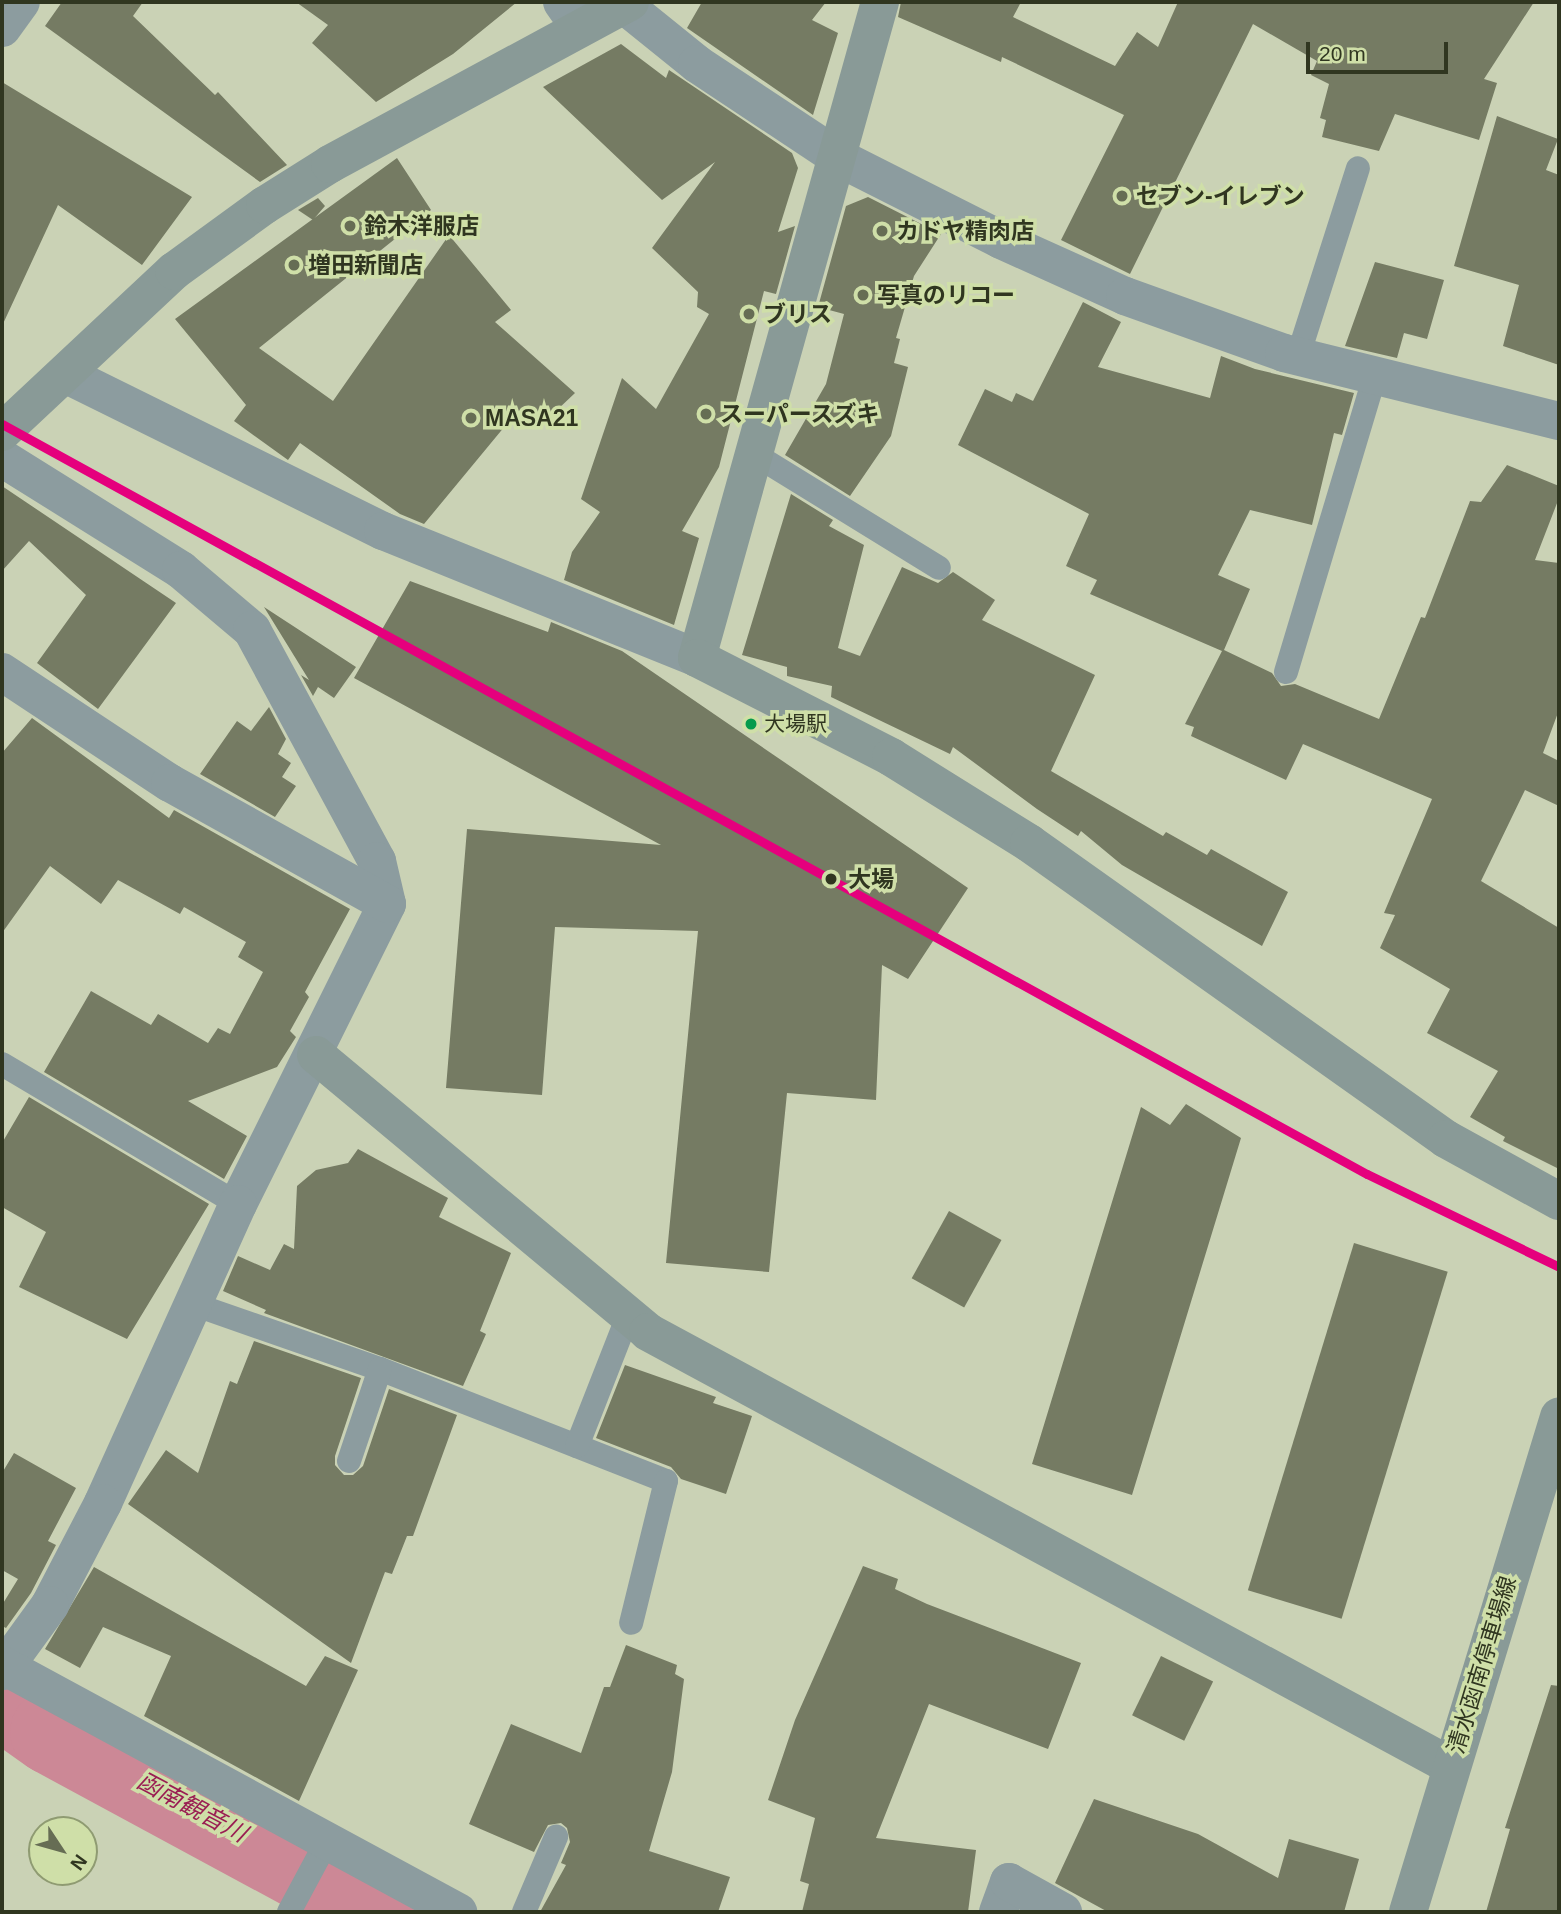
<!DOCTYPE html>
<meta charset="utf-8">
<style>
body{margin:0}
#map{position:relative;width:1561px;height:1914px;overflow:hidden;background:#cad2b5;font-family:Helvetica,"Noto Sans JP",sans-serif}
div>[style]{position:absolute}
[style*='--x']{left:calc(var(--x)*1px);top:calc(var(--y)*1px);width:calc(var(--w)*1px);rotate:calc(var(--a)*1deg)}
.river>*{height:86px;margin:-43px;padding:0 43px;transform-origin:43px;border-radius:43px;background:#cc8896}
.building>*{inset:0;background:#757b63;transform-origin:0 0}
.lane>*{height:24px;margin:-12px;padding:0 12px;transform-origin:12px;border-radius:12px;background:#8c9c9f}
.street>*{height:38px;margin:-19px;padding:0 19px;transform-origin:19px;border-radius:19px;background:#8c9c9f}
.secondary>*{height:38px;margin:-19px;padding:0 19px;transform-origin:19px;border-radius:19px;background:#899a97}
.rail-1>*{height:9px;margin:-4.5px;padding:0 4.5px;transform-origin:4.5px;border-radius:4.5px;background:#e5007d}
.dots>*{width:19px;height:19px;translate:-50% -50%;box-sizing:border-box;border:4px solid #cfdfa8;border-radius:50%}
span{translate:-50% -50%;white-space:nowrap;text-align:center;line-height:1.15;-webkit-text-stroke:7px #cfdfa8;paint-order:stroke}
.bus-label{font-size:21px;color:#303620}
.left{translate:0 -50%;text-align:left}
.poi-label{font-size:23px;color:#303620;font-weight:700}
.stop-label{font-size:23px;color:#303620;font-weight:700}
.street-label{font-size:23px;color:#303620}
.water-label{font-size:24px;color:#9a1e53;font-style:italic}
.frame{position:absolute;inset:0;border:4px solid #303620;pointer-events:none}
.north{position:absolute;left:28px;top:1816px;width:70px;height:70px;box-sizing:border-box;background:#cfdfa8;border:2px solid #8f9b72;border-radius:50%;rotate:126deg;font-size:19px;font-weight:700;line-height:28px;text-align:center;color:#303620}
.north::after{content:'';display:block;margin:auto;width:24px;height:32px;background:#666d54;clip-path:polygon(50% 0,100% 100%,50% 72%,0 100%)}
.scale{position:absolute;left:1306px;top:42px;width:142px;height:32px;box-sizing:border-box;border:4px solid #303620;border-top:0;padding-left:9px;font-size:21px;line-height:24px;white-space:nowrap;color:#303620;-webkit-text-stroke:5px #cfdfa8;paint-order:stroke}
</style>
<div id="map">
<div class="river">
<i style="--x:2;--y:1696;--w:62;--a:35.2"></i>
<i style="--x:53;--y:1732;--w:379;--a:28.4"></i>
</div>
<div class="building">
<i style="clip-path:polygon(62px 2px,143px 2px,133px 16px,215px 95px,218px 92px,287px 165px,260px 182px,45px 26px)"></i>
<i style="clip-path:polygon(296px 2px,517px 2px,453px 54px,376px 102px,312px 43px,328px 25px)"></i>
<i style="clip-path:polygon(702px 2px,826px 2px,812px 20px,838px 33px,813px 115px,687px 28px)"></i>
<i style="clip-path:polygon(901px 2px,1021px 2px,1013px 17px,1115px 66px,1137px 32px,1158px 47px,1178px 2px,1534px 2px,1484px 79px,1497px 83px,1479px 140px,1395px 114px,1379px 151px,1322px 137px,1326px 120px,1320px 118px,1329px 84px,1311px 75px,1317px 61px,1253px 24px,1130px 274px,1061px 240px,1124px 115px,1002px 57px,1001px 62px,898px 17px)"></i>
<i style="clip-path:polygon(621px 44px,666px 78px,669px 70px,792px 153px,798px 168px,778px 232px,795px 226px,776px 294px,764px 291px,719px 467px,682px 531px,699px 538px,674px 625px,564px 580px,572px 552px,600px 512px,581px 499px,622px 378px,656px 409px,709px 314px,697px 307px,698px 292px,652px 248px,715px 162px,662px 200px,543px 87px)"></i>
<i style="clip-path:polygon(2px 82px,192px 197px,142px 265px,58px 205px,2px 326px)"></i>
<i style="clip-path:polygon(1497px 116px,1558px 139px,1546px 170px,1559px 175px,1559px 365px,1503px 346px,1519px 285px,1454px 266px)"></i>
<i style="clip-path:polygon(397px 158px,431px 210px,259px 348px,333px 401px,449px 235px,511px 310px,495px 322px,575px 393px,537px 429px,515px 414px,424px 524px,400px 514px,300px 443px,288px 460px,234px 421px,246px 405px,175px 319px)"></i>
<i style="clip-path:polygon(868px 197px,941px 234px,914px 276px,896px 338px,900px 339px,894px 363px,908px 367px,891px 436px,850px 496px,785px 455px,826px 384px,844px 314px,818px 307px,846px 206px)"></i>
<i style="clip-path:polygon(318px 198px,325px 206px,313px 220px,298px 210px)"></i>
<i style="clip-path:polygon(1375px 262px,1444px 280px,1427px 339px,1404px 333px,1397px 358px,1345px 346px)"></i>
<i style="clip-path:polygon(1083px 302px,1121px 322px,1098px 367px,1210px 398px,1221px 356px,1255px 369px,1354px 393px,1342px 435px,1334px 433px,1312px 525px,1250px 510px,1218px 575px,1250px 589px,1224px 650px,1272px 673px,1281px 686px,1295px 684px,1379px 719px,1421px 617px,1425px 618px,1470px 501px,1481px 502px,1507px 465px,1559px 486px,1559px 498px,1535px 560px,1559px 563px,1559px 710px,1543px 753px,1559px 761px,1559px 806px,1525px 790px,1481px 881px,1559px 928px,1559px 1169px,1503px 1141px,1505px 1137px,1470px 1117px,1498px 1071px,1427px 1033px,1450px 989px,1380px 948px,1395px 915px,1384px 913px,1432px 799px,1303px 744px,1286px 780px,1191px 736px,1194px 727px,1185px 724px,1222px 651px,1090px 594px,1097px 580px,1066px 566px,1089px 514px,958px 445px,985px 389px,1012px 402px,1016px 393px,1033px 401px)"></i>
<i style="clip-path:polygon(2px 486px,176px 603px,98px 709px,37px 663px,86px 595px,29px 541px,2px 571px)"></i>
<i style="clip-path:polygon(791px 494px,833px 520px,829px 526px,864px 545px,838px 648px,860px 656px,902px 567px,938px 583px,953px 572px,995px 600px,982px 620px,1095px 675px,1051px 771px,1163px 836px,1166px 832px,1207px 855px,1211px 849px,1288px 892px,1262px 946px,1122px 865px,1081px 831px,1078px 836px,1037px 809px,953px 747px,950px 754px,831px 697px,832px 686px,787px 676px,787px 667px,742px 655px)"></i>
<i style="clip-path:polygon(410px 581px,548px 632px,551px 622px,622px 651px,968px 888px,908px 979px,882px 965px,876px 1100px,787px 1093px,769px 1272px,666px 1263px,698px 931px,555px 927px,542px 1095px,446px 1088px,467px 829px,661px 845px,354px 678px)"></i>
<i style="clip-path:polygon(264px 607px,356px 667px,334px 698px,318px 687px,313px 696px,301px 675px,309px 680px)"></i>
<i style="clip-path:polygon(269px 707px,286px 739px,278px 754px,291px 763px,282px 777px,296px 786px,275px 817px,200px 774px,237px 721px,251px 731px)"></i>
<i style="clip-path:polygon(32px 718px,169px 818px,174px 810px,350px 909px,305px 992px,309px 997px,290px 1031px,296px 1037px,277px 1067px,188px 1101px,247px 1136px,224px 1179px,44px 1072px,91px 991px,151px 1025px,158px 1014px,208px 1043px,218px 1028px,230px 1034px,263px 972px,238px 957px,246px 942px,184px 907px,180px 914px,118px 880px,101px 904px,50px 866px,2px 933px,2px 753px)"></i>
<i style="clip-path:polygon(29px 1097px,209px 1204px,127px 1339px,19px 1287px,46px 1232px,2px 1207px,2px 1143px)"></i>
<i style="clip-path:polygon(1186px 1104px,1241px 1138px,1132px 1495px,1032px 1464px,1141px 1107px,1170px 1125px)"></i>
<i style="clip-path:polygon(358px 1149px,448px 1198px,439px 1217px,511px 1253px,480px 1331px,486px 1334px,463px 1386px,264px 1313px,266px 1310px,223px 1291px,238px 1256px,270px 1270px,284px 1244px,294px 1249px,297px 1186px,316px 1170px,348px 1163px)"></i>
<i style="left:949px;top:1211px;width:60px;height:77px;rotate:29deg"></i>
<i style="left:1354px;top:1243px;width:98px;height:363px;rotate:17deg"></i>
<i style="clip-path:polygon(254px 1341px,361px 1378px,335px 1456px,335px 1465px,344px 1475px,353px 1475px,363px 1466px,389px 1389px,457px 1415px,413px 1536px,407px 1536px,392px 1574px,385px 1572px,351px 1663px,128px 1504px,166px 1450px,198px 1473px,230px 1381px,237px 1384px)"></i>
<i style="clip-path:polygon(625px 1365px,716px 1397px,713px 1403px,752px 1416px,726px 1494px,681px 1479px,671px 1467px,596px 1438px)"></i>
<i style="clip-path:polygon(14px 1453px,76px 1488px,48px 1541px,56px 1545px,31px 1593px,6px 1628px,2px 1626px,2px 1605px,18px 1579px,2px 1570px,2px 1473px)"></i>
<i style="clip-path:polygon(863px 1566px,898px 1579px,895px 1589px,927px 1604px,1081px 1663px,1048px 1749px,929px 1704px,876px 1838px,976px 1850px,968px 1912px,802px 1912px,809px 1884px,800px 1881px,815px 1818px,768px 1800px,795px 1720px)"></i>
<i style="clip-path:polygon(94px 1567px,306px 1686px,325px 1656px,358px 1670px,299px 1801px,144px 1716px,171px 1656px,103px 1627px,80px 1668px,45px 1649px)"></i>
<i style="clip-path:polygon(626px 1645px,677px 1665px,675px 1674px,684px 1679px,672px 1772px,649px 1851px,730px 1877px,718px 1912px,540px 1912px,566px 1865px,561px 1863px,570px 1842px,567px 1828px,561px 1823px,548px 1825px,534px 1852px,469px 1824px,511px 1724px,581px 1753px,604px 1687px,610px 1687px)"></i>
<i style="left:1161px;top:1656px;width:58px;height:66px;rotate:26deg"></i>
<i style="clip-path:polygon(1551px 1685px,1559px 1686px,1559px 1912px,1486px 1912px,1510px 1829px,1505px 1828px)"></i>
<i style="clip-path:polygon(1094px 1799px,1198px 1834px,1278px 1878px,1289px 1839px,1359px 1859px,1344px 1912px,1108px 1912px,1055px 1883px)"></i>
</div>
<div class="lane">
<i style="--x:1298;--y:356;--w:197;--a:-72.3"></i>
<i style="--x:754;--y:454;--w:217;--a:31.6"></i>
<i style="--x:1286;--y:672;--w:310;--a:-73.3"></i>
<i style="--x:2;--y:1064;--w:274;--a:30.7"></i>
<i style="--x:193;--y:1304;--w:198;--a:19.2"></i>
<i style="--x:380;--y:1369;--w:307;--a:21.4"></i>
<i style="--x:666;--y:1481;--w:146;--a:103.8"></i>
<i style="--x:577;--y:1446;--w:140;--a:-68.6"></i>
<i style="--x:349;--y:1461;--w:97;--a:-71.4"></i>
<i style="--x:289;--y:1912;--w:78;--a:-61.8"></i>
<i style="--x:524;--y:1912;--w:82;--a:-66.9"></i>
</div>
<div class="street">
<i style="--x:562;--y:2;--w:29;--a:55"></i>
<i style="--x:624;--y:5;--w:94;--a:38.9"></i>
<i style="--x:697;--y:64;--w:170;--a:33.5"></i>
<i style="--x:839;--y:158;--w:182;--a:26.8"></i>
<i style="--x:1001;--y:240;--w:136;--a:24.3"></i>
<i style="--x:1125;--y:296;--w:169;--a:19.7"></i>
<i style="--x:1284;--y:353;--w:283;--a:13.9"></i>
<i style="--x:2;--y:28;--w:32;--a:-54"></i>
<i style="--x:65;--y:374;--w:355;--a:26.3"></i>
<i style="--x:383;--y:531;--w:339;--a:22"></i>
<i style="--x:2;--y:458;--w:211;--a:32"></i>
<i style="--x:181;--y:570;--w:93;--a:40.2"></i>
<i style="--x:252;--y:630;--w:263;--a:61.6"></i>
<i style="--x:377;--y:861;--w:44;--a:76.9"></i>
<i style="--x:387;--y:904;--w:335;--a:116.4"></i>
<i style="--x:238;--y:1204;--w:328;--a:114.3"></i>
<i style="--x:103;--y:1503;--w:115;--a:117.5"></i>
<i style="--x:50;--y:1605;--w:82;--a:126"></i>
<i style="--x:2;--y:672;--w:201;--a:33.5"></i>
<i style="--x:170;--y:783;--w:248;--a:29.1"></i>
<i style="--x:2;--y:1665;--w:519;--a:28.44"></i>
<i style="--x:998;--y:1912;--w:32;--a:-70"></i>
<i style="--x:1009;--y:1882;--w:62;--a:29.1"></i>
</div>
<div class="secondary">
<i style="--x:880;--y:2;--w:681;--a:105.59"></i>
<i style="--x:697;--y:658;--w:218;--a:27"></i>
<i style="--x:891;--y:757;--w:163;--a:31.9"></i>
<i style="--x:1029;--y:843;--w:511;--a:35.37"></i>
<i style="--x:1446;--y:1139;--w:129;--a:28.8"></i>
<i style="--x:2;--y:432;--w:236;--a:-43.1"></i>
<i style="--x:174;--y:271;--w:112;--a:-36"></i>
<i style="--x:265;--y:205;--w:77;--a:-32.2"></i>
<i style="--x:330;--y:164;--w:341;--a:-28.4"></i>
<i style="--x:316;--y:1055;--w:432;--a:39.8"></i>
<i style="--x:648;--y:1332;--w:913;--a:28.39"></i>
<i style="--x:1408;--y:1912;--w:518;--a:-73.04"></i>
</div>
<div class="rail-1">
<i style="--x:2;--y:424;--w:1557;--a:28.79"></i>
<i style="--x:1367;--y:1174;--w:213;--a:25.8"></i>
</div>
<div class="dots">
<i style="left:1122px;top:196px;background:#666d54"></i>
<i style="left:350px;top:226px;background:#666d54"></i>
<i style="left:882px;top:231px;background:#666d54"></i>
<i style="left:294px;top:265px;background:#666d54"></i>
<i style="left:863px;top:295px;background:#666d54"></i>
<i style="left:749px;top:314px;background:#666d54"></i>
<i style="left:706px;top:414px;background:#666d54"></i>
<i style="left:471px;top:418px;background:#666d54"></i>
<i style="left:751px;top:724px;background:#059b4c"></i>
<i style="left:831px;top:879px;background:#303620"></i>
</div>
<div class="bus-label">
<span class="left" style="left:764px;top:724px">大場駅</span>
</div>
<div class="poi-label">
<span class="left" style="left:1136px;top:196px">セブン-イレブン</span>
<span class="left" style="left:364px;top:226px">鈴木洋服店</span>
<span class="left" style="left:896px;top:231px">カドヤ精肉店</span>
<span class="left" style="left:308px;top:265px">増田新聞店</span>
<span class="left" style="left:877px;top:295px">写真のリコー</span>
<span class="left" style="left:763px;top:314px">ブリス</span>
<span class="left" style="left:720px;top:414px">スーパースズキ</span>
<span class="left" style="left:485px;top:418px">MASA21</span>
</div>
<div class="stop-label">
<span class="left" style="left:848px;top:879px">大場</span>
</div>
<div class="street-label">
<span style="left:1482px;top:1665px;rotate:-73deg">清水函南停車場線</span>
</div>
<div class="water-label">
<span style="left:192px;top:1807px;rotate:28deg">函南観音川</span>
</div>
<div class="frame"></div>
<div class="north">N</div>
<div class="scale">20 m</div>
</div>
